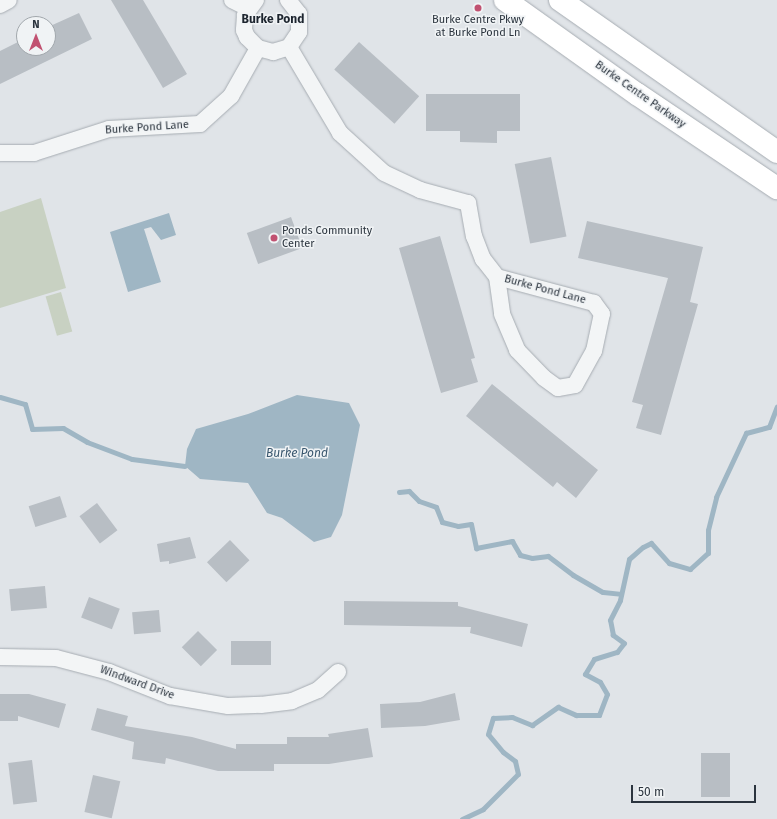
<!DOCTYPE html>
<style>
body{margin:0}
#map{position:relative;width:777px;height:819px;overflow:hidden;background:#e0e4e8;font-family:"Fira Sans",sans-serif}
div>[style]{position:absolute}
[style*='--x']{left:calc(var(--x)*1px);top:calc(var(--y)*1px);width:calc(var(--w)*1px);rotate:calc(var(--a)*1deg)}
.green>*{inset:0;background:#c8d1c2;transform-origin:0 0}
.water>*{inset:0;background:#9fb6c4}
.stream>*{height:5px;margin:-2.5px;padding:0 2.5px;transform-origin:2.5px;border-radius:2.5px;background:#9fb6c4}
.building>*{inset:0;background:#b8bec4;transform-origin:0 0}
.roads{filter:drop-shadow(0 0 1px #a6acb2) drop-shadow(0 0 1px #a6acb2)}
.minor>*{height:16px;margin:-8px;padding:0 8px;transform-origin:8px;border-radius:8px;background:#f3f5f6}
.secondary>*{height:22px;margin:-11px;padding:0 11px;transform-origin:11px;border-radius:11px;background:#fff}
.dots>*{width:11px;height:11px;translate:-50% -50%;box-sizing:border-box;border:2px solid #f0f3f5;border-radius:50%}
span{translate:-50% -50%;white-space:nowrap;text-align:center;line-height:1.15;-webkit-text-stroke:3px #f0f3f5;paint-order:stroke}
.poi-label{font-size:11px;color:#2b343e}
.left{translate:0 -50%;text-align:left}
.street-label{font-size:11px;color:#2b343e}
.neighbourhood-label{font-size:12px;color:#1d252f;font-weight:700}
.water-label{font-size:12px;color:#39576e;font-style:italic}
.north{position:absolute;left:16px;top:16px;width:40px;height:40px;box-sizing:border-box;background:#f0f3f5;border:1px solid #a1a7ac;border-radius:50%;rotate:0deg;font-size:11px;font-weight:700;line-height:16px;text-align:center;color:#2b343e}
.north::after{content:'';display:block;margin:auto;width:14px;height:18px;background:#c15171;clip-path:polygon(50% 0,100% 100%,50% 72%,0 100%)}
.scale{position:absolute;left:631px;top:785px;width:125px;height:18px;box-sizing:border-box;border:2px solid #2b343e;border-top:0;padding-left:5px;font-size:12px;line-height:14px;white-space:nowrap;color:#2b343e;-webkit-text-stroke:3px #f0f3f5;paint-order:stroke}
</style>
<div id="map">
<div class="green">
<i style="clip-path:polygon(41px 198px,66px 288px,0 308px,0 212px)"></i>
<i style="left:61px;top:292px;width:41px;height:16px;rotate:74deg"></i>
</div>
<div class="water">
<i style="clip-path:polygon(169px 213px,176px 235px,161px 240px,151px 227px,144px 229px,161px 282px,128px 292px,110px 232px)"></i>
<i style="clip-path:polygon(297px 395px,349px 403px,360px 425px,342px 515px,331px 537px,314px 542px,282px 518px,267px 513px,248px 483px,200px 479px,185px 466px,187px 449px,196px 429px,248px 414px)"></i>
</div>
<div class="stream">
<i style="--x:0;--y:397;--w:26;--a:16"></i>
<i style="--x:25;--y:404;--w:26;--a:74"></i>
<i style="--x:32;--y:429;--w:31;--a:-2"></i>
<i style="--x:63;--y:428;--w:28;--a:30"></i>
<i style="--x:87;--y:442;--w:48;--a:20.7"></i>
<i style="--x:132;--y:459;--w:53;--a:7.5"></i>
<i style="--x:399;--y:492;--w:10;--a:-6"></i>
<i style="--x:409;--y:491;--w:14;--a:45"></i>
<i style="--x:419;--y:501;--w:18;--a:19"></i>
<i style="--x:436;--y:507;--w:16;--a:68"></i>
<i style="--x:442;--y:522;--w:16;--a:14"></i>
<i style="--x:458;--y:526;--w:13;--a:-9"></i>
<i style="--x:471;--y:524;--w:25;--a:78"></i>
<i style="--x:476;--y:548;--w:37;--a:-11"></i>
<i style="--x:512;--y:541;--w:16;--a:60"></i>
<i style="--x:520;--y:555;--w:12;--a:14"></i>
<i style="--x:532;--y:558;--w:16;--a:-7"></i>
<i style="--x:548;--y:556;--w:31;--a:37"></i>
<i style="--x:573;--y:575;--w:34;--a:30"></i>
<i style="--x:603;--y:592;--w:18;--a:6"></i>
<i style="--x:462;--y:819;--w:23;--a:-25"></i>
<i style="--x:483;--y:809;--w:49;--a:-45"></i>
<i style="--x:518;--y:774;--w:13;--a:-103"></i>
<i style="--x:515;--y:761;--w:15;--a:-143"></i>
<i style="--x:503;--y:752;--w:23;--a:-130"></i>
<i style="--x:488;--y:734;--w:17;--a:-73"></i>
<i style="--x:493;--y:718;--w:19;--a:-3"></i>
<i style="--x:512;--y:717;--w:22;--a:22"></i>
<i style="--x:532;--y:725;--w:32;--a:-35"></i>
<i style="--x:558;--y:707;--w:20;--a:24"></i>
<i style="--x:576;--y:715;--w:23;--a:0"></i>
<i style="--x:599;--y:715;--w:22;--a:-69"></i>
<i style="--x:607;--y:694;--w:14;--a:-120"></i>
<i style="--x:600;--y:682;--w:17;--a:-152"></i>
<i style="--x:585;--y:674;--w:17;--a:-59"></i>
<i style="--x:594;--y:659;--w:24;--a:-17"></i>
<i style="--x:617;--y:652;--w:11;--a:-52"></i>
<i style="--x:624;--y:643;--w:14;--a:-144"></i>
<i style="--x:613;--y:635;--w:15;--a:-101"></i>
<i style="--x:610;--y:620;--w:22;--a:-63"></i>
<i style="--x:620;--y:600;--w:42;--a:-77.6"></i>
<i style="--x:629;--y:559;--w:18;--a:-41"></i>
<i style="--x:643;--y:547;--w:9;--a:-27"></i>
<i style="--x:651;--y:543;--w:27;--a:48"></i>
<i style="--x:669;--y:563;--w:22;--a:16"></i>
<i style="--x:690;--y:569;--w:24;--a:-42"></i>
<i style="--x:708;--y:553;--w:23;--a:-90"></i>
<i style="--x:708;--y:530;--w:34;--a:-76"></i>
<i style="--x:716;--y:497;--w:71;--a:-64.9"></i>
<i style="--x:746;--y:433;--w:24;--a:-15"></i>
<i style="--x:769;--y:427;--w:22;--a:-69"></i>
</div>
<div class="building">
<i style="clip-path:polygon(111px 0,143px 0,187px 74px,163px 88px)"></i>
<i style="clip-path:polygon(79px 13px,92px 39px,0 84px,0 51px,24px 39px,24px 48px,48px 48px,48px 27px)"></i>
<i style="left:359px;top:42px;width:81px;height:37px;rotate:42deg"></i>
<i style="clip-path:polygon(426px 94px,520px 94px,520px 131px,497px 131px,497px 143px,460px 142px,460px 131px,426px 131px)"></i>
<i style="left:551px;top:157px;width:81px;height:37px;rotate:79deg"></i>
<i style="left:291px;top:217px;width:33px;height:47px;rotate:70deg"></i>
<i style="clip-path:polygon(587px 221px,703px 247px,690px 302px,698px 304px,661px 435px,636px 428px,643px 405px,632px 402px,668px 278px,578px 258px)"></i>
<i style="clip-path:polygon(440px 236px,475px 358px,471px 359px,478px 382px,441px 393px,399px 248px)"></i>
<i style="clip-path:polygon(492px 384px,598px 470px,576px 498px,557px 482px,553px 487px,466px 416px)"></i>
<i style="left:60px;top:496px;width:22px;height:33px;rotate:72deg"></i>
<i style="left:97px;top:503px;width:34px;height:22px;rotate:53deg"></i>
<i style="clip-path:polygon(190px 537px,196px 558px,169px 564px,169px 561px,160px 562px,157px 544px)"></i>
<i style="left:230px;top:540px;width:28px;height:32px;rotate:46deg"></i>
<i style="left:45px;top:586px;width:22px;height:36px;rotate:85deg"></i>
<i style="left:89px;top:597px;width:33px;height:22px;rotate:21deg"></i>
<i style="clip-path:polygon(344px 601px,458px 602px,458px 606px,528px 624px,522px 647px,470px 633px,471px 627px,344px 625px)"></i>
<i style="left:159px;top:610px;width:22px;height:27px;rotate:85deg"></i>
<i style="left:198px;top:631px;width:27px;height:23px;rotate:45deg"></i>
<i style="left:231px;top:641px;width:40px;height:24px"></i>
<i style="clip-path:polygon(455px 693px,460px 720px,425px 726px,381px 728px,380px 704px,420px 702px)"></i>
<i style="clip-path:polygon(0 694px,29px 694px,66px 704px,59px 728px,18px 716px,18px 721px,0 721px)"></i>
<i style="clip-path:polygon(97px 708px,128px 716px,125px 726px,192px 737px,236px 749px,236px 744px,287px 744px,287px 737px,329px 737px,328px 734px,368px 728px,373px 757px,329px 764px,274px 764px,274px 771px,218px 771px,166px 758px,165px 764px,132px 759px,134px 742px,91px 730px)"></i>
<i style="left:701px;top:753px;width:29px;height:44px"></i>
<i style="left:32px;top:760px;width:42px;height:24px;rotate:83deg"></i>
<i style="left:93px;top:775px;width:28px;height:38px;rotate:13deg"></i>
</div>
<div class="roads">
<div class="minor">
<i style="--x:232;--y:0;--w:18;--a:27"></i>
<i style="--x:256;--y:0;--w:19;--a:126"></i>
<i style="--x:245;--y:15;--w:15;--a:94"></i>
<i style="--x:244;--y:30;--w:8;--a:67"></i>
<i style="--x:247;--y:37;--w:16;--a:45"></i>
<i style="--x:258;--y:48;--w:16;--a:15"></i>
<i style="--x:273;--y:52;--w:17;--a:-17"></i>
<i style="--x:289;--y:47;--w:18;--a:-56"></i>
<i style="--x:299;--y:32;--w:18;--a:-90"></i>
<i style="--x:299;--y:14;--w:18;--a:-128"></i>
<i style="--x:0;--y:5;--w:10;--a:-29"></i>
<i style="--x:289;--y:47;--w:100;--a:59.3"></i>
<i style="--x:340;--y:133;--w:59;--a:42.3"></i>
<i style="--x:384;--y:173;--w:40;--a:25"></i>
<i style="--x:420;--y:190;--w:50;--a:15.2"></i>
<i style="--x:468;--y:203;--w:34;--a:80"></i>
<i style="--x:474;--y:236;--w:25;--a:69"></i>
<i style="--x:483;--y:259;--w:23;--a:52"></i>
<i style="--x:497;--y:277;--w:37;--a:82"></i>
<i style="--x:502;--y:314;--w:39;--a:67"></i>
<i style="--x:517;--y:350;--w:39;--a:46"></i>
<i style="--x:544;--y:378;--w:17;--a:36"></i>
<i style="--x:558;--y:388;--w:17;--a:-10"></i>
<i style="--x:575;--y:385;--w:39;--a:-61"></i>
<i style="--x:594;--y:351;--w:38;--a:-78"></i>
<i style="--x:602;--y:314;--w:14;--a:-126"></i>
<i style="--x:594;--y:303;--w:100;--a:-165"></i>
<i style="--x:0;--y:153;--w:34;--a:0"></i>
<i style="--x:34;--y:153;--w:79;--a:-17.7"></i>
<i style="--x:109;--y:129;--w:91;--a:-3.1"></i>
<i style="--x:200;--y:124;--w:42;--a:-42.1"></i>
<i style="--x:231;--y:96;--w:55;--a:-60.6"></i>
<i style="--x:0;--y:657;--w:56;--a:1"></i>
<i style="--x:56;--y:658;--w:55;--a:14.8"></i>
<i style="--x:109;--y:672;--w:66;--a:21.5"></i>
<i style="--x:170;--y:696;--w:59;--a:9.8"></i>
<i style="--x:228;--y:706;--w:33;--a:-2"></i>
<i style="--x:261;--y:705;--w:31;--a:-7"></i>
<i style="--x:292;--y:701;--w:28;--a:-23"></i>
<i style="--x:318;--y:690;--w:27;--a:-42"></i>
</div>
<div class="secondary">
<i style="--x:505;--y:0;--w:162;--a:35.5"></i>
<i style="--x:637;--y:94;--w:169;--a:33.9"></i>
<i style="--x:560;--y:0;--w:265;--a:35"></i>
</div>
</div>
<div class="dots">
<i style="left:478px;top:8px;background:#c15171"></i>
<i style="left:274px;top:238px;background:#c15171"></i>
</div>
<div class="poi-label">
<span style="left:478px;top:27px">Burke Centre Pkwy<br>at Burke Pond Ln</span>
<span class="left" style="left:282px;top:238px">Ponds Community<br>Center</span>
</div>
<div class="street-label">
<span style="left:640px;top:95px;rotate:35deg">Burke Centre Parkway</span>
<span style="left:147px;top:128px;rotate:-4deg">Burke Pond Lane</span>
<span style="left:545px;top:290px;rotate:15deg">Burke Pond Lane</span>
<span style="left:137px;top:683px;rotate:20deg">Windward Drive</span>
</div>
<div class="neighbourhood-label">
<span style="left:273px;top:20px">Burke Pond</span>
</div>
<div class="water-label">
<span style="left:297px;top:454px">Burke Pond</span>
</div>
<div class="north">N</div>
<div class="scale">50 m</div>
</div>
